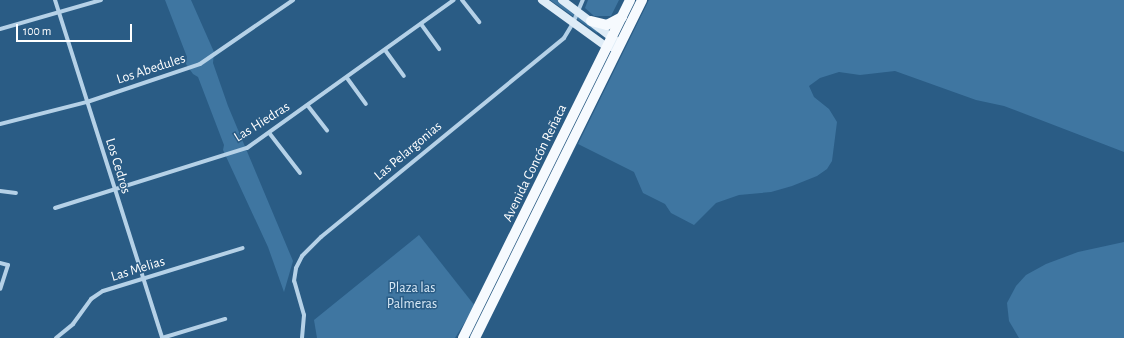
<!DOCTYPE html>
<meta charset="utf-8">
<style>
body{margin:0}
#map{position:relative;width:1124px;height:338px;overflow:hidden;background:#2a5c85;font-family:"Alegreya Sans",sans-serif}
div>[style]{position:absolute}
[style*='--x']{left:calc(var(--x)*1px);top:calc(var(--y)*1px);width:calc(var(--w)*1px);rotate:calc(var(--a)*1deg)}
.green>*{inset:0;background:#3f76a1}
.minor>*{height:4px;margin:-2px;padding:0 2px;transform-origin:2px;border-radius:2px;background:#b5d1e7}
.secondary>*{height:8px;margin:-4px;padding:0 4px;transform-origin:4px;border-radius:4px;background:#deecf7}
.primary>*{height:10px;margin:-5px;padding:0 5px;transform-origin:5px;border-radius:5px;background:#f6fafe}
span{translate:-50% -50%;white-space:nowrap;text-align:center;line-height:1.15;-webkit-text-stroke:3px #2a5c85;paint-order:stroke}
.street-label{font-size:14px;color:#fff}
.park-label{font-size:14px;color:#d8e9f6}
.scale{position:absolute;left:16px;top:24px;width:116px;height:18px;box-sizing:border-box;border:2px solid #fff;border-top:0;padding-left:5px;font-size:12px;line-height:14px;white-space:nowrap;color:#fff;-webkit-text-stroke:3px #2a5c85;paint-order:stroke}
</style>
<div id="map">
<div class="green">
<i style="clip-path:polygon(165px 0,191px 0,214px 52px,213px 63px,228px 106px,293px 261px,284px 292px,268px 247px,223px 150px,224px 145px,198px 77px,193px 74px,186px 64px,187px 57px)"></i>
<i style="clip-path:polygon(550px 0,557px 0,599px 30px,597px 33px)"></i>
<i style="clip-path:polygon(588px 0,619px 0,611px 16px,594px 16px,585px 8px)"></i>
<i style="clip-path:polygon(649px 0,1124px 0,1124px 152px,1004px 106px,976px 100px,895px 71px,860px 75px,839px 72px,820px 78px,809px 86px,814px 97px,829px 109px,837px 122px,832px 161px,827px 169px,817px 176px,792px 186px,771px 192px,739px 195px,716px 203px,694px 225px,671px 213px,665px 204px,643px 193px,634px 172px,578px 144px)"></i>
<i style="clip-path:polygon(419px 235px,475px 306px,455px 338px,317px 338px,314px 320px)"></i>
<i style="clip-path:polygon(1124px 242px,1124px 338px,1019px 338px,1009px 321px,1007px 303px,1016px 286px,1026px 275px,1046px 264px,1078px 252px)"></i>
</div>
<div class="minor">
<i style="--x:55;--y:0;--w:355;--a:72.4"></i>
<i style="--x:462;--y:0;--w:28;--a:52"></i>
<i style="--x:421;--y:24;--w:31;--a:54"></i>
<i style="--x:0;--y:29;--w:105;--a:-16"></i>
<i style="--x:385;--y:50;--w:32;--a:54"></i>
<i style="--x:347;--y:78;--w:32;--a:54"></i>
<i style="--x:308;--y:106;--w:31;--a:52"></i>
<i style="--x:0;--y:124;--w:90;--a:-14.2"></i>
<i style="--x:87;--y:102;--w:119;--a:-18.6"></i>
<i style="--x:200;--y:64;--w:113;--a:-34.5"></i>
<i style="--x:270;--y:134;--w:49;--a:52.4"></i>
<i style="--x:0;--y:191;--w:16;--a:7"></i>
<i style="--x:55;--y:208;--w:201;--a:-17.4"></i>
<i style="--x:247;--y:148;--w:254;--a:-35.6"></i>
<i style="--x:0;--y:263;--w:8;--a:14"></i>
<i style="--x:8;--y:265;--w:25;--a:108"></i>
<i style="--x:56;--y:338;--w:22;--a:-39"></i>
<i style="--x:73;--y:324;--w:31;--a:-54"></i>
<i style="--x:91;--y:299;--w:14;--a:-34"></i>
<i style="--x:103;--y:291;--w:146;--a:-17.1"></i>
<i style="--x:162;--y:338;--w:66;--a:-16.8"></i>
<i style="--x:302;--y:338;--w:23;--a:-85"></i>
<i style="--x:304;--y:315;--w:35;--a:-106"></i>
<i style="--x:294;--y:281;--w:13;--a:-81"></i>
<i style="--x:296;--y:268;--w:13;--a:-63"></i>
<i style="--x:302;--y:256;--w:27;--a:-45"></i>
<i style="--x:321;--y:237;--w:314;--a:-39.3"></i>
<i style="--x:564;--y:38;--w:17;--a:-59"></i>
<i style="--x:573;--y:23;--w:25;--a:-67"></i>
</div>
<div class="secondary">
<i style="--x:542;--y:0;--w:80;--a:35.9"></i>
<i style="--x:607;--y:47;--w:12;--a:0"></i>
<i style="--x:562;--y:0;--w:66;--a:37"></i>
</div>
<div class="primary">
<i style="--x:591;--y:21;--w:16;--a:14"></i>
<i style="--x:607;--y:25;--w:17;--a:-28"></i>
<i style="--x:463;--y:338;--w:377;--a:-63.7"></i>
<i style="--x:475;--y:338;--w:377;--a:-63.7"></i>
</div>
<div class="street-label">
<span style="left:151px;top:69px;rotate:-18deg">Los Abedules</span>
<span style="left:262px;top:122px;rotate:-32deg">Las Hiedras</span>
<span style="left:408px;top:151px;rotate:-40deg">Las Pelargonias</span>
<span style="left:535px;top:163px;rotate:-64deg">Avenida Concón Reñaca</span>
<span style="left:118px;top:166px;rotate:73deg">Los Cedros</span>
<span style="left:138px;top:269px;rotate:-17deg">Las Melias</span>
</div>
<div class="park-label">
<span style="left:412px;top:296px">Plaza las<br>Palmeras</span>
</div>
<div class="scale">100 m</div>
</div>
